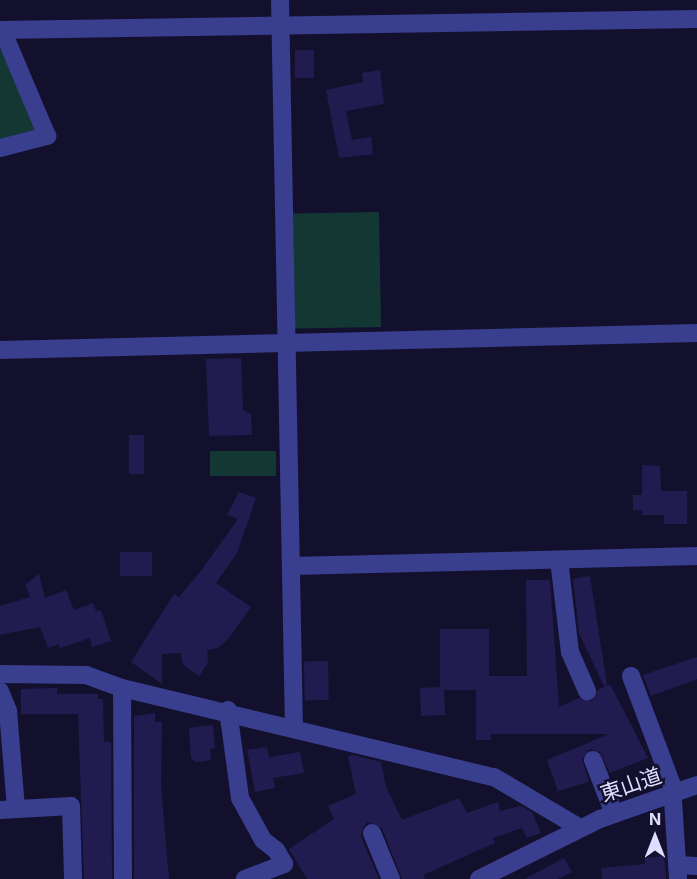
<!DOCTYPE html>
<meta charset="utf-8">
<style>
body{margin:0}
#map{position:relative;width:697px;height:879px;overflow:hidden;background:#13102e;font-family:Inter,"Noto Sans JP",sans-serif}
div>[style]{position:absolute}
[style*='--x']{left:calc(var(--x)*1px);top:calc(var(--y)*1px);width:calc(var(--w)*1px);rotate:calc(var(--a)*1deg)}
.green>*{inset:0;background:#133834;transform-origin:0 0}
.building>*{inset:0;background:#221b50;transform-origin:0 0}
.minor>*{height:18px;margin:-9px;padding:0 9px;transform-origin:9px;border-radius:9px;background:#393e8f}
span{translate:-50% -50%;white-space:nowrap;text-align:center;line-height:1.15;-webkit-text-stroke:5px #13102e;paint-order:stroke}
.street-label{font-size:21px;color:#deddff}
.north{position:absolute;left:625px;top:807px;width:60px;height:60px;-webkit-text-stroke:4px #13102e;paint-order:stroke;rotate:0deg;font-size:16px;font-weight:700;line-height:24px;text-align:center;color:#deddff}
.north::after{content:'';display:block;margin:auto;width:21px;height:27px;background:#deddff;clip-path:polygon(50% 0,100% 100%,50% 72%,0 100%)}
</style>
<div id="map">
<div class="green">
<i style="clip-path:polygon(0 49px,36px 120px,35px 131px,0 143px)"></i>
<i style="left:379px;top:212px;width:115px;height:86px;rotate:89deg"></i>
<i style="left:276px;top:451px;width:25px;height:66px;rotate:90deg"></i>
</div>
<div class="building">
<i style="left:295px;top:50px;width:19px;height:28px"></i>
<i style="clip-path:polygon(380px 70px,384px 104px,346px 111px,352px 140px,371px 137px,373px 154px,339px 158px,326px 90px,363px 82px,362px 73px)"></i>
<i style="clip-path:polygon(241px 358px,243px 410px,251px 414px,252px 435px,209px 436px,206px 359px)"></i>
<i style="left:129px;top:435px;width:15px;height:39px"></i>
<i style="clip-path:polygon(642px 465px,660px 466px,661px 491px,687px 491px,687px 524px,664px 524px,664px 515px,642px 515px,642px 510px,633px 510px,633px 495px,642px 495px)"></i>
<i style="clip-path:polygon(239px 492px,256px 498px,237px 553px,216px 583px,251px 607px,228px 639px,218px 648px,207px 650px,208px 663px,199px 676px,183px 665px,181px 653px,162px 654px,162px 684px,131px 662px,174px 594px,179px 597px,200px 572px,238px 519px,227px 515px)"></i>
<i style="left:120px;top:552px;width:32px;height:24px"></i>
<i style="clip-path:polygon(39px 574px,45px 598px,66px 590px,74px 610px,93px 603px,96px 611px,101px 610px,111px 641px,92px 647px,90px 638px,60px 648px,59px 644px,48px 648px,40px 627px,0 635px,0 606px,30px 597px,25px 585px)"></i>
<i style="clip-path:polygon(590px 576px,607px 685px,604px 686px,579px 633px,573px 579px)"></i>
<i style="clip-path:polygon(526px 580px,550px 580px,559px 707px,579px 698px,592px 701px,598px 690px,610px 684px,648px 758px,610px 773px,600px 752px,590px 749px,582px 759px,589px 782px,558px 791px,547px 760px,609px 734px,491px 734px,491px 740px,476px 740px,476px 690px,444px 690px,445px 715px,421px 716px,420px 688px,440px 687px,440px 629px,489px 629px,489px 676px,527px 676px)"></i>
<i style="clip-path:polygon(697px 657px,697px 679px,651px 696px,643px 675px)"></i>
<i style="left:328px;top:661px;width:39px;height:24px;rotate:89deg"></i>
<i style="clip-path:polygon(57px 688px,57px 694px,98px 694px,98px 699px,103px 699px,104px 742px,111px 742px,112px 879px,84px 879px,78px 714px,21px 714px,21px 689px)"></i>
<i style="clip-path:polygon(155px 713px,155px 722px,162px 722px,161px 787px,169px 879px,134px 879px,134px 716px)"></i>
<i style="clip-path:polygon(213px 725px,215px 748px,210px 749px,211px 760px,196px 762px,191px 758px,189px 728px)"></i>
<i style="clip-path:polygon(267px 747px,269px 757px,300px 752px,304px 773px,273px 778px,275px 788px,255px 792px,247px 750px)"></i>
<i style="clip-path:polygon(353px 755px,381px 762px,386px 787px,402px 820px,459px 798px,467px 813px,498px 802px,500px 811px,521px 806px,532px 812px,541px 833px,527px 838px,522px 828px,493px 838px,495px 843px,423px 875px,425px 879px,402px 879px,382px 828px,368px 822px,363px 827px,361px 837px,379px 879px,307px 879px,289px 849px,334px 819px,328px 806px,356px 794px,348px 756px)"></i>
<i style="clip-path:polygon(664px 856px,666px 879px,602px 879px,601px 868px,645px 864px,645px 858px)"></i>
<i style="clip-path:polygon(564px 858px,572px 872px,558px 879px,525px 879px)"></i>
</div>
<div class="minor">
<i style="--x:280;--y:0;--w:726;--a:88.9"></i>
<i style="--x:0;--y:30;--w:697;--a:-0.9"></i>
<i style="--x:0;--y:148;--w:49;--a:-14.3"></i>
<i style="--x:47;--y:136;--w:113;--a:-112.9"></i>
<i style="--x:0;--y:350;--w:697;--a:-1.4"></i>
<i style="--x:559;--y:560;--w:93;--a:83.2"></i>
<i style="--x:570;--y:652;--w:43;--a:66.4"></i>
<i style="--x:291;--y:566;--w:406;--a:-1.4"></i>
<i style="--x:0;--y:674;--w:86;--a:0.7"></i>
<i style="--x:86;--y:675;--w:38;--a:20"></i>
<i style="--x:122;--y:688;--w:382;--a:13.5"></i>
<i style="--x:494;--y:777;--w:100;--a:30.7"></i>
<i style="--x:631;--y:676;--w:116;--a:69.4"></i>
<i style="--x:672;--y:785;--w:94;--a:86.3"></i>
<i style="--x:122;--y:688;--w:191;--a:89.7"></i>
<i style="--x:0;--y:691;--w:22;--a:68"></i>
<i style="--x:8;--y:711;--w:98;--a:85.3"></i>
<i style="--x:228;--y:710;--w:89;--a:82.2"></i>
<i style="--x:240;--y:798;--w:48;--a:61.3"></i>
<i style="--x:263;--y:840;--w:16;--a:38"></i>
<i style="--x:276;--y:850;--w:16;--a:60"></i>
<i style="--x:284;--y:864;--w:42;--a:159"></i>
<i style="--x:593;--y:760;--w:58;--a:68.7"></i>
<i style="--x:0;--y:810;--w:71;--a:-3.2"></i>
<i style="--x:71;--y:806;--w:73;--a:88.4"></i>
<i style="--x:372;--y:833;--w:50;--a:67.6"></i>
<i style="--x:677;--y:865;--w:20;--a:3"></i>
<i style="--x:479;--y:879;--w:135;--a:-26.4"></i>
<i style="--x:600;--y:819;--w:103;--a:-19.3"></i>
</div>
<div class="street-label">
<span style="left:631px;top:785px;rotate:-19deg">東山道</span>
</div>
<div class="north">N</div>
</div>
